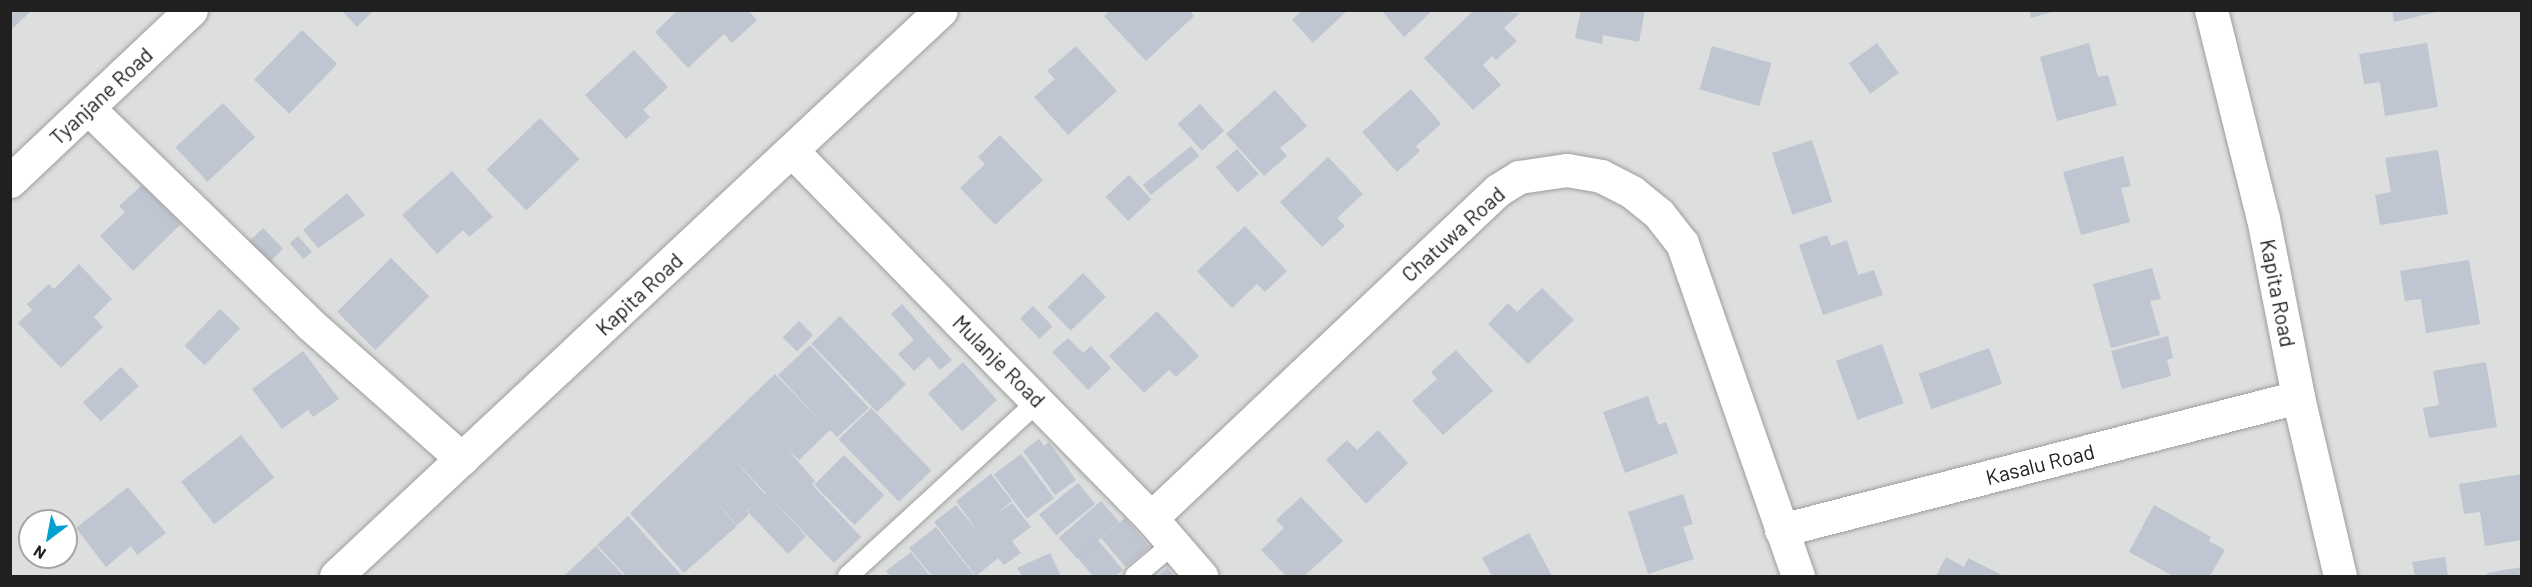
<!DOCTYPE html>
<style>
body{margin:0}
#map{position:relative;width:2532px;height:587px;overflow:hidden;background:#e6e7f1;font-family:Barlow,sans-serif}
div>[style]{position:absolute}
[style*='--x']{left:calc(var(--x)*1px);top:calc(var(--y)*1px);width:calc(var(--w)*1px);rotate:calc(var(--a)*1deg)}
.residential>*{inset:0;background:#dddede}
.building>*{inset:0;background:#bfc5d1;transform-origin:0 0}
.roads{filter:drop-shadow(0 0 2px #9d9d9d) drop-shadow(0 0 2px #9d9d9d)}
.lane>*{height:20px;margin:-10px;padding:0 10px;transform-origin:10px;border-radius:10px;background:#fff}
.street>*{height:33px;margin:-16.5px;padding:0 16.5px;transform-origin:16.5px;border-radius:16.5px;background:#fff}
span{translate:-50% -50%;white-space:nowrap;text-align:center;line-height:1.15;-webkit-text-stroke:4.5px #fff;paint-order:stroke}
.street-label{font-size:21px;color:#202020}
.frame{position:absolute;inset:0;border:12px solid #202020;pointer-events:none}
.north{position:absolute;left:18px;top:509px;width:60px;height:60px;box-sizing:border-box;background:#fff;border:2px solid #a6a6a6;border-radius:50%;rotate:212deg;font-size:16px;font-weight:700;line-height:24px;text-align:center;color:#202020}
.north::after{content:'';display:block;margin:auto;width:21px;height:27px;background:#00a0d0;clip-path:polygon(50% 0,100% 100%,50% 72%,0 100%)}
</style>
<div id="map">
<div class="residential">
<i style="clip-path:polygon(evenodd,10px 11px,2521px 11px,2521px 576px,11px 576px,10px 11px,30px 521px,66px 521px,66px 557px,30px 557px,30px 521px)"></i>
</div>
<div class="building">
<i style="clip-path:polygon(10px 10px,32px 10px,10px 31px)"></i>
<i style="clip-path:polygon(341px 10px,374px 10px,357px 27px)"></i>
<i style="clip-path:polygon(678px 10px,748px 10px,757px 20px,732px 43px,724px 34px,688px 68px,655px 32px)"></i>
<i style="clip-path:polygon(1110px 10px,1189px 10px,1194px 16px,1146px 61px,1104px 16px)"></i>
<i style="clip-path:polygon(1302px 10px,1348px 10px,1313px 43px,1292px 20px)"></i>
<i style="clip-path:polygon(1381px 10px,1433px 10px,1404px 37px)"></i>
<i style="clip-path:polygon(1474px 10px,1520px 13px,1504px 28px,1517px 41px,1496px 60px,1492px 56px,1483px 65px,1501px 85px,1473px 110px,1424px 58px)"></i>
<i style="clip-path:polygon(1581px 10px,1645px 10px,1639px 42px,1603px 35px,1602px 44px,1575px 38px)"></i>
<i style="clip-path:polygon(2029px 10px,2056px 10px,2056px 11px,2031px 18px)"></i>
<i style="clip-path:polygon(2392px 10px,2441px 10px,2441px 11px,2394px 22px)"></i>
<i style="left:302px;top:30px;width:49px;height:69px;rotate:44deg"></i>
<i style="left:1877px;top:43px;width:37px;height:35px;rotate:54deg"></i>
<i style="clip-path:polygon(2089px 43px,2098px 77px,2108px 75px,2117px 105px,2057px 121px,2040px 57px)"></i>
<i style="clip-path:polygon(2427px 43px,2438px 107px,2385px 116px,2380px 82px,2364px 84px,2359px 54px)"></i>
<i style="clip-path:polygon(1076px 46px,1117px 91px,1068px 135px,1034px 97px,1055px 79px,1047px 71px)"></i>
<i style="left:1712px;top:46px;width:62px;height:45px;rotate:16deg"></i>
<i style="clip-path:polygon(634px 50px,668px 87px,643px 110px,650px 117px,626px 139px,585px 95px)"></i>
<i style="clip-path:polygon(1411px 89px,1441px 124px,1416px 146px,1420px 151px,1397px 172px,1362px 132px)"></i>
<i style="clip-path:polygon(1275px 90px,1307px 126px,1280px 148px,1287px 156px,1264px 176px,1226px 134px)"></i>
<i style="left:223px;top:103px;width:47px;height:65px;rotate:47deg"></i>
<i style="left:1200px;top:104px;width:36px;height:30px;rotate:48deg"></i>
<i style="left:540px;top:118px;width:57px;height:74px;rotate:46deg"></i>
<i style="clip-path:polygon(1000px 135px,1043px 180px,995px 225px,960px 188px,985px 164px,978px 157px)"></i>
<i style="left:1812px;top:140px;width:65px;height:42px;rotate:72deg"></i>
<i style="left:1191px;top:146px;width:13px;height:62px;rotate:51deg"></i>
<i style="left:1237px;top:149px;width:33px;height:28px;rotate:49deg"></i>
<i style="clip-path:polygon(2438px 150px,2448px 214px,2380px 225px,2375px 195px,2391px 192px,2385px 158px)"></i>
<i style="clip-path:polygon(2123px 156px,2131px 186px,2121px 188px,2130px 222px,2081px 235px,2063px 172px)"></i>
<i style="clip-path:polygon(1328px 157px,1363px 194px,1337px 218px,1345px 226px,1322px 247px,1280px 202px)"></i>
<i style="clip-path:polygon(452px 171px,493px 217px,469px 237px,463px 230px,437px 254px,402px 215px)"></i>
<i style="left:1129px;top:175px;width:33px;height:32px;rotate:47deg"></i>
<i style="clip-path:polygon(142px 185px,181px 224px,133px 271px,100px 236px,125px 212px,119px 206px)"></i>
<i style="clip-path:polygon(347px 193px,365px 215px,318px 248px,303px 230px)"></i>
<i style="clip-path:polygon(1245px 226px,1287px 271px,1265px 292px,1257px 284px,1232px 308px,1197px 271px)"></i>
<i style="left:263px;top:228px;width:29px;height:22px;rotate:46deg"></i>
<i style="clip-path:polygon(1827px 235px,1831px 246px,1847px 240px,1858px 275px,1874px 270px,1883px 295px,1823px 315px,1799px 245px)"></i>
<i style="left:298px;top:236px;width:21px;height:11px;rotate:49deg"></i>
<i style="left:391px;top:258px;width:54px;height:76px;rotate:45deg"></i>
<i style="clip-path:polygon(2469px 260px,2480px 324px,2426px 333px,2421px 299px,2405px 301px,2400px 271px)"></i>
<i style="clip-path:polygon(79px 264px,112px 299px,94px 317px,103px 327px,61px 368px,18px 323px,32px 310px,27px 304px,49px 284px,54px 289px)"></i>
<i style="clip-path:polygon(2152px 268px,2161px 299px,2150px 301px,2160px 335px,2111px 348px,2093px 284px)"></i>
<i style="left:1083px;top:273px;width:33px;height:49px;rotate:46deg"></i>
<i style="clip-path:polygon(1542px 288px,1574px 320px,1528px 364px,1488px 324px,1508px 303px,1517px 312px)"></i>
<i style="clip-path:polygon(902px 304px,952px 360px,940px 370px,929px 357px,914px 371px,898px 354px,914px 340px,891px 314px)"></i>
<i style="left:1033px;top:306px;width:28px;height:18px;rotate:46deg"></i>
<i style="left:220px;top:309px;width:28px;height:51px;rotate:44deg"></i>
<i style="clip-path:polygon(1157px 311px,1199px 356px,1176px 377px,1169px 370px,1144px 393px,1109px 356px)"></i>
<i style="left:840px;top:316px;width:95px;height:40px;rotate:46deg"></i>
<i style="left:799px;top:321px;width:20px;height:23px;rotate:45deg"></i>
<i style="clip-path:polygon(2168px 336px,2173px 358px,2167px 360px,2171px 376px,2122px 389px,2111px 351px)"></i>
<i style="clip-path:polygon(1068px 338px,1083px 353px,1091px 346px,1111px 368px,1088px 390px,1052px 352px)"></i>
<i style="left:1882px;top:344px;width:63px;height:49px;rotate:70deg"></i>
<i style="clip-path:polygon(evenodd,810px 345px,869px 408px,837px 437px,830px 430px,799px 460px,788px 450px,815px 481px,812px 484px,817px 490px,861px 537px,834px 563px,770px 497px,806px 536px,788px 554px,747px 511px,755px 503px,746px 511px,749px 514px,737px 525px,700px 483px,737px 526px,684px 573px,630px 513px,775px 374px,825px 426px,778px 375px,810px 345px,726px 451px,766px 493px,765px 494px,726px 451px)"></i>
<i style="left:1989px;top:348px;width:38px;height:75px;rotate:70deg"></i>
<i style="clip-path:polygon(1456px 350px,1493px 391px,1443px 435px,1412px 401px,1437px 379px,1431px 372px)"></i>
<i style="clip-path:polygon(303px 351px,339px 399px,313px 417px,308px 410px,282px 429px,252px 389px)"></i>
<i style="left:963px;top:362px;width:51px;height:47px;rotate:48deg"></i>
<i style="clip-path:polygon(2486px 362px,2497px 427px,2429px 438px,2423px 408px,2439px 405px,2433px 371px)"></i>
<i style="left:121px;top:367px;width:26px;height:52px;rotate:47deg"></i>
<i style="clip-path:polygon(1648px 396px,1658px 425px,1666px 422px,1678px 453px,1625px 473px,1603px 412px)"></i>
<i style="left:871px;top:408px;width:87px;height:45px;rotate:46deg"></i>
<i style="clip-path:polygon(1378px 430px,1408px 463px,1366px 504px,1326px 460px,1347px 440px,1357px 450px)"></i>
<i style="left:241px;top:435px;width:54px;height:76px;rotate:52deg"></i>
<i style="clip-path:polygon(1039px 439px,1044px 446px,1049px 442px,1076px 480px,1055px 495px,1023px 451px)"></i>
<i style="left:1021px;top:454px;width:55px;height:34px;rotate:53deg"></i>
<i style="left:844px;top:455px;width:57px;height:42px;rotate:45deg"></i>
<i style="clip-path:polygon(991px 474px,1012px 501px,993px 516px,1012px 503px,1031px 527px,1012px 541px,1021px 553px,1004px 565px,998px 558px,976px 576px,934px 522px,956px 505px,978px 532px,956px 501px)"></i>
<i style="clip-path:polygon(2522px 474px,2522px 540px,2485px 546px,2480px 512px,2464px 514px,2459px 484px)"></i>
<i style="left:1078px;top:483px;width:27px;height:50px;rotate:51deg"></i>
<i style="clip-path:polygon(128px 487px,166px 533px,137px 555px,131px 546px,106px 567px,76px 528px)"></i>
<i style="clip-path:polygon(1683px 494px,1693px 524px,1683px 527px,1694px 559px,1648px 574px,1628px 512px)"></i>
<i style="clip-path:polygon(1301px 497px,1343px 541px,1304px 576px,1286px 576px,1261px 550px,1284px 528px,1276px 520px)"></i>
<i style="left:1101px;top:501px;width:28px;height:56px;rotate:49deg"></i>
<i style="clip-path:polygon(2154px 505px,2211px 537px,2209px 541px,2225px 550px,2210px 576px,2173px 576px,2129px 552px)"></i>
<i style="clip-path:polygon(628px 516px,682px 576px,626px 576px,597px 545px)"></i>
<i style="left:1125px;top:518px;width:38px;height:31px;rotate:50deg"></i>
<i style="clip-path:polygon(936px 527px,975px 576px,932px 576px,909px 548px)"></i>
<i style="clip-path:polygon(1529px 533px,1552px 576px,1492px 576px,1482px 558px)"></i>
<i style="clip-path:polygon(1098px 540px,1123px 570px,1115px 576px,1093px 576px,1077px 557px)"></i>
<i style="clip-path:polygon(596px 546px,624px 576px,567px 576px,565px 575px)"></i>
<i style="clip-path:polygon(911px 552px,930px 576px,890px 576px,886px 571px)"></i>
<i style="clip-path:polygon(1050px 553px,1061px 576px,1022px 576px,1017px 568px)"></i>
<i style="clip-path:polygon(1946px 557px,1964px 567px,1968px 558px,2004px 576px,1936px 576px)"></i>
<i style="clip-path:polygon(2445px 557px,2448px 575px,2415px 576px,2412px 562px)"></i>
<i style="clip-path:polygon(2522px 567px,2522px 576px,2487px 576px,2487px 573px)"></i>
<i style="clip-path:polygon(1167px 568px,1174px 576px,1158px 576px)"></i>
</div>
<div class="roads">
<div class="lane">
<i style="--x:848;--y:576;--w:258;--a:-42.6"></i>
<i style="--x:1135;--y:576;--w:50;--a:-40.1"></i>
</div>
<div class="street">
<i style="--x:2211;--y:10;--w:214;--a:76"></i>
<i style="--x:2263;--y:218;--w:182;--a:78.9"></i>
<i style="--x:2298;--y:397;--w:184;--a:76.8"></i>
<i style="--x:88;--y:108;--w:310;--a:44.2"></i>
<i style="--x:310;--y:324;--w:203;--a:41.6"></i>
<i style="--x:792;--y:151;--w:513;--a:45.63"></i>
<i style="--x:1151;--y:518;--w:77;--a:49.2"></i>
<i style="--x:10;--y:181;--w:249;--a:-43.4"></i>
<i style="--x:1151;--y:518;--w:477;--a:-43.4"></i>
<i style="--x:1498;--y:190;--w:25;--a:-32"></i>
<i style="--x:1519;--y:177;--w:49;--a:-8.3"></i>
<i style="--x:1567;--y:170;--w:35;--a:10"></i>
<i style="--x:1601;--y:176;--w:35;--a:27"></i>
<i style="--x:1632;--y:192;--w:35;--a:39"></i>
<i style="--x:1659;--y:214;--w:37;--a:52"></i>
<i style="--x:1682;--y:243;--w:353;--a:70.8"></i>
<i style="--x:1781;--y:530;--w:534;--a:-14.43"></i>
<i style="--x:336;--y:576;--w:828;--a:-43.09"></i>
</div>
</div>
<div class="street-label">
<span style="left:101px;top:96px;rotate:-43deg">Tyanjane Road</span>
<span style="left:1453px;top:234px;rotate:-42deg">Chatuwa Road</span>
<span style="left:2278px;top:293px;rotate:79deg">Kapita Road</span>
<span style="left:639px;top:294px;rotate:-43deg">Kapita Road</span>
<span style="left:999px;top:361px;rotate:45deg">Mulanje Road</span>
<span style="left:2040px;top:464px;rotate:-14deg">Kasalu Road</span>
</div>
<div class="frame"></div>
<div class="north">N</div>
</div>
